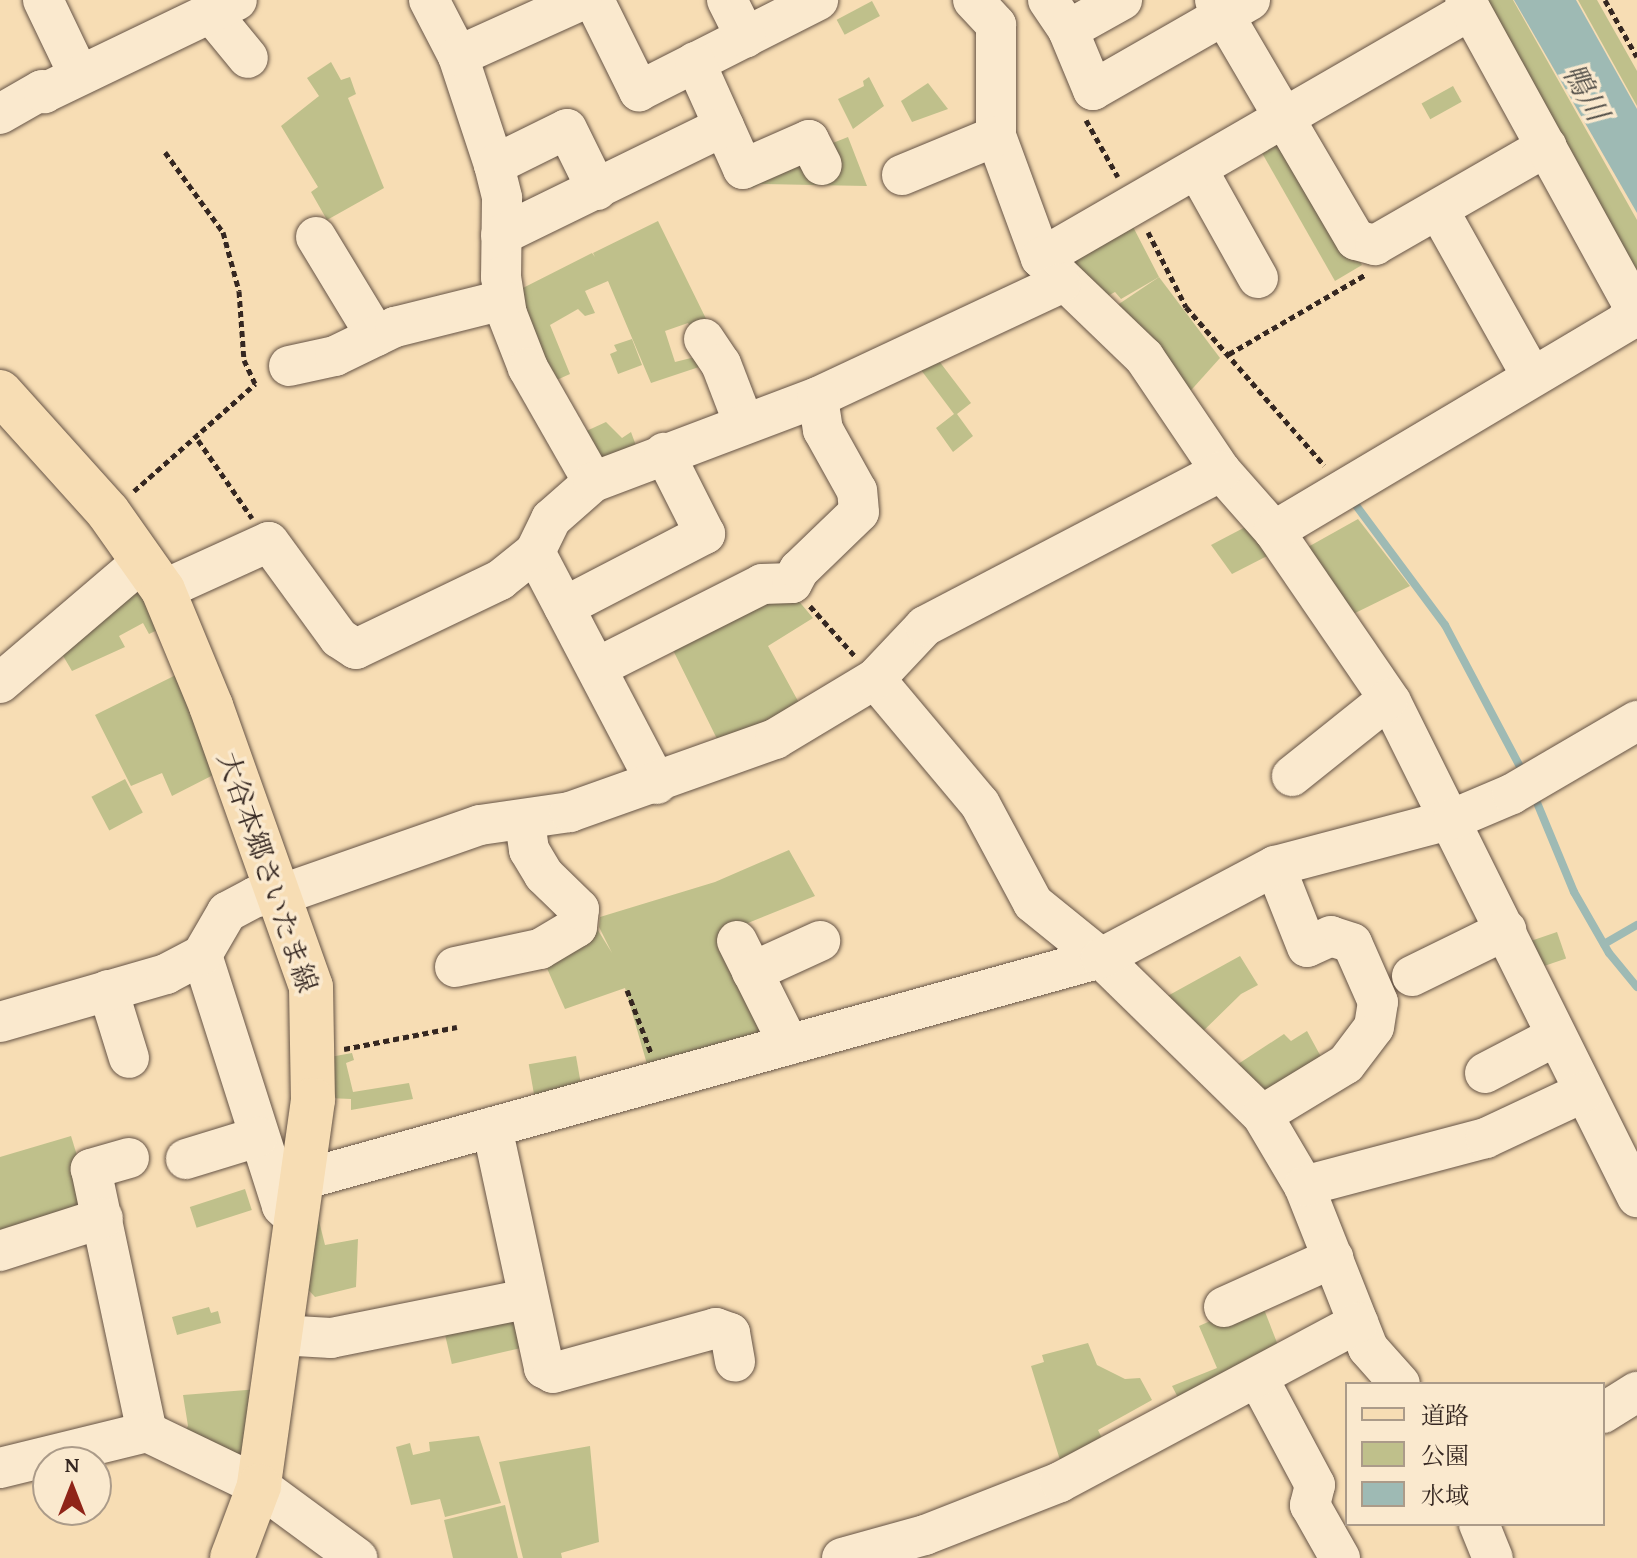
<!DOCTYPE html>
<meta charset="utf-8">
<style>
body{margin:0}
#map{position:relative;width:1637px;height:1558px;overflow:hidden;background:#f7ddb4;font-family:"Gentium Book Plus","Noto Serif JP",serif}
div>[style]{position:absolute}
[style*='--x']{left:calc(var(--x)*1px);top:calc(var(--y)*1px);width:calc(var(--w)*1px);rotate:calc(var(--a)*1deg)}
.green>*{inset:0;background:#bfc08b;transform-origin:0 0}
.water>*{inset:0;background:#9ebab4}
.stream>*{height:8px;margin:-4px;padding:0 4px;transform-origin:4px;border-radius:4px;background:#9ebab4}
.path>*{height:5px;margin-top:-2.5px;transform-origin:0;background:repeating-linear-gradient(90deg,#352721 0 6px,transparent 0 10px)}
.roads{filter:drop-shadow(0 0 2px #665446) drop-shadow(0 0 2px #665446)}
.minor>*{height:40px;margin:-20px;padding:0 20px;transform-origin:20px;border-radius:20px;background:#fae9ce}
.major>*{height:44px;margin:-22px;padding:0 22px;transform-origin:22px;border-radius:22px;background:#f7ddb4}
span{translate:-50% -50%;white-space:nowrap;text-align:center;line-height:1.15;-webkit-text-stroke:7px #fae9ce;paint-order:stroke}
.street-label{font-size:28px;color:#352721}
.water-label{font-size:30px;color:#4f4c46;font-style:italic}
.legend{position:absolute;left:1345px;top:1382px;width:260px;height:144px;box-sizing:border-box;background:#fae9ce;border:2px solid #ab9b89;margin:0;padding:10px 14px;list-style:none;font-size:24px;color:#352721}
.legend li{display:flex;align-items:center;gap:16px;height:40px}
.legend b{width:40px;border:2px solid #ab9b89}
.north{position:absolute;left:32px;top:1446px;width:80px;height:80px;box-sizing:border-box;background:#fae9ce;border:2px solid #ab9b89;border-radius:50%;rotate:0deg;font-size:22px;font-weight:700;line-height:32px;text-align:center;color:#352721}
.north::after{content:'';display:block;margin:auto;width:28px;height:36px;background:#8f2418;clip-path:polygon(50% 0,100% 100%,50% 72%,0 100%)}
</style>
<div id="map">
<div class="green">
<i style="clip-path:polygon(1475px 0,1513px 0,1637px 220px,1637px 289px)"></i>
<i style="clip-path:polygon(1578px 0,1597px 0,1637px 71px,1637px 106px)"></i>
<i style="left:872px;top:1px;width:17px;height:40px;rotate:62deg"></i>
<i style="clip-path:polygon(331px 62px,341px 80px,350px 77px,356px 94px,348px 98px,384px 188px,327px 220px,311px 192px,318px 187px,281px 126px,319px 96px,307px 78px)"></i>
<i style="clip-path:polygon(869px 77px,884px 106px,853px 129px,838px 99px,864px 86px,863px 81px)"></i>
<i style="clip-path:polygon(928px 83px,948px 109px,912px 122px,901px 101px)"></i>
<i style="left:1453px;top:86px;width:18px;height:36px;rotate:61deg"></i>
<i style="clip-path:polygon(1280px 133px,1362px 265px,1335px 281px,1258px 146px)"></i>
<i style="clip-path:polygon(848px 137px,867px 186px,760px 184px,752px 188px,746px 177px)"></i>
<i style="clip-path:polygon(1129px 219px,1159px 277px,1121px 299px,1115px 292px,1104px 298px,1061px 269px)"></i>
<i style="clip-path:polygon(658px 221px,713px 333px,697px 337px,688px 323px,665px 331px,675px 362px,707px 354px,714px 362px,651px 383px,608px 281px,585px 291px,595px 313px,585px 316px,578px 309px,550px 325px,570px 374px,550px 383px,515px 292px,592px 253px,595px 257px,593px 253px)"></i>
<i style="clip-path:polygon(1159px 277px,1220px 358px,1185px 397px,1113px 308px)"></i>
<i style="clip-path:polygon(632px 339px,642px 365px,618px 374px,610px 354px,617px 351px,614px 345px)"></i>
<i style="clip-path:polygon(936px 357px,971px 403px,957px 414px,973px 436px,953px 452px,936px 428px,954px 414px,918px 366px)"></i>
<i style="clip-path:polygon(606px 422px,622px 438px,631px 432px,638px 451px,602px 463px,582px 433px)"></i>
<i style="clip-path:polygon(1358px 519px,1410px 586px,1345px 618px,1299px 552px)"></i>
<i style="clip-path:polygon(1253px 523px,1275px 552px,1232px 574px,1211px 545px)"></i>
<i style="clip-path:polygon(136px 580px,166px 626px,149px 634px,143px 623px,119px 636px,125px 647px,72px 671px,59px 649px)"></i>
<i style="clip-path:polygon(792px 593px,813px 618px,768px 646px,804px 712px,724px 753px,668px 640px)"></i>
<i style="clip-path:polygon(184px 671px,223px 770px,172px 796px,162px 773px,131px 786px,95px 715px)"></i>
<i style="left:125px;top:779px;width:38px;height:38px;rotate:62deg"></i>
<i style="clip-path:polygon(789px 850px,815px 896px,738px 927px,768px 1036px,649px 1071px,625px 988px,565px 1009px,542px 957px,596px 927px,612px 953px,599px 927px,600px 917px,715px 882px)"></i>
<i style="left:1557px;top:932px;width:28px;height:34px;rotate:71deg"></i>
<i style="clip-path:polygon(1240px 956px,1258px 985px,1241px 994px,1194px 1040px,1153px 1004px)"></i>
<i style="clip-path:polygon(1307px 1031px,1326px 1066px,1267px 1100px,1232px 1068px,1284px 1034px,1291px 1041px)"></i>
<i style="clip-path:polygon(352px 1053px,354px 1060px,346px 1063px,353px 1092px,409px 1083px,413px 1099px,351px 1110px,351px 1099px,328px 1098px,330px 1057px)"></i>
<i style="left:576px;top:1056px;width:35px;height:48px;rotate:80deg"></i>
<i style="clip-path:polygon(71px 1136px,92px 1204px,0 1240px,0 1157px)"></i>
<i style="left:245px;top:1189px;width:22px;height:58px;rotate:72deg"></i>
<i style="clip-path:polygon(314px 1201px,325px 1245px,358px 1239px,356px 1287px,315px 1297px,301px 1282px)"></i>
<i style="clip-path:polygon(1260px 1299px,1283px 1358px,1185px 1411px,1172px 1386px,1217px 1368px,1199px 1326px)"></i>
<i style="clip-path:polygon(209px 1307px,211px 1313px,218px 1311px,221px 1323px,177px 1335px,172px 1317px)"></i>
<i style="left:521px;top:1308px;width:39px;height:80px;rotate:77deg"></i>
<i style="clip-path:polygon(1088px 1343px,1097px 1365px,1125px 1379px,1140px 1378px,1152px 1400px,1098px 1430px,1108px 1450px,1064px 1473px,1031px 1366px,1044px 1362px,1042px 1355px)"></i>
<i style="clip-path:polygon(258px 1389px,245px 1471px,183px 1435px,188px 1426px,183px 1395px)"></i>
<i style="clip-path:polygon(479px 1436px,501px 1503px,445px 1517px,440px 1499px,411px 1505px,396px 1447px,410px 1443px,413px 1455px,430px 1451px,429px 1442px)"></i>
<i style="clip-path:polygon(590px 1446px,599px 1542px,561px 1553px,562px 1558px,523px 1558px,499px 1462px)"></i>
<i style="clip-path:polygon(505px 1505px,518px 1558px,453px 1558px,444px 1520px)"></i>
</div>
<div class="water">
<i style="clip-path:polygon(1514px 0,1576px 0,1637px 109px,1637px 213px)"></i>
</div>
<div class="stream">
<i style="--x:1355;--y:504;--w:151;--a:53.4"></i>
<i style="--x:1445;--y:625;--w:169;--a:62.1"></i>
<i style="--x:1533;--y:793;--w:107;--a:67.5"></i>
<i style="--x:1574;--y:892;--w:70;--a:60.2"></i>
<i style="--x:1609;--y:953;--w:44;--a:50.5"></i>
<i style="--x:1604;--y:944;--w:38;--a:-30"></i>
</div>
<div class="path">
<i style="--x:1605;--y:0;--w:65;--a:60.7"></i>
<i style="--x:1086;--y:120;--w:65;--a:60.7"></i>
<i style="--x:165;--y:152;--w:99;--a:54.1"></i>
<i style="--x:223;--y:232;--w:61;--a:74.8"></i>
<i style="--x:239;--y:291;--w:69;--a:85.9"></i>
<i style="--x:244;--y:360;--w:26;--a:65"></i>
<i style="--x:1148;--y:232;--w:84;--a:63.1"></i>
<i style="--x:1186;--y:307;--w:210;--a:48.9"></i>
<i style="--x:1229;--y:354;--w:157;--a:-30.2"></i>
<i style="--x:198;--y:440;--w:95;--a:55.3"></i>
<i style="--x:134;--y:491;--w:162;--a:-41.5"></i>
<i style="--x:810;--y:606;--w:66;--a:48.1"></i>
<i style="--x:627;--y:990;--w:67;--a:69.1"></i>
<i style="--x:344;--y:1049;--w:115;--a:-11"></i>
</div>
<div class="roads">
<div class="minor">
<i style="--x:43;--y:0;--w:83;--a:64.4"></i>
<i style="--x:429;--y:0;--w:63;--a:62.6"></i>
<i style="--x:458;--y:56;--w:115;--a:71.7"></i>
<i style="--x:494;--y:165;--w:34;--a:76"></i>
<i style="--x:502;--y:198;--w:79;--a:90.7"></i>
<i style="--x:501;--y:277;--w:37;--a:81"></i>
<i style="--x:507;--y:314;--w:58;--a:68.7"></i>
<i style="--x:528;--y:368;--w:131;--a:60.3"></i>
<i style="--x:594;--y:0;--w:102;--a:63.7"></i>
<i style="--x:639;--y:91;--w:201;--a:-26.9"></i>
<i style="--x:727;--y:0;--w:42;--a:63.4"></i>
<i style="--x:973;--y:0;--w:34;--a:47"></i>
<i style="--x:996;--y:25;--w:111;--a:90"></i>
<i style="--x:996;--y:136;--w:130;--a:69.8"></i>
<i style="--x:1041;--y:258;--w:143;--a:43.9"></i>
<i style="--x:1144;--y:357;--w:138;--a:56"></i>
<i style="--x:1221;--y:471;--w:80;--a:48.5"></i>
<i style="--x:1274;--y:531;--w:207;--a:55.6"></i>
<i style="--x:1391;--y:702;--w:553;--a:63.57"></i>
<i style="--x:1048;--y:0;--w:36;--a:56"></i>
<i style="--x:1068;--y:30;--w:62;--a:-29.1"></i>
<i style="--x:1215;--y:0;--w:278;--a:59.6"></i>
<i style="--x:1356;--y:240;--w:20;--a:15"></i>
<i style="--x:1375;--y:245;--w:198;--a:-29.9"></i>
<i style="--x:211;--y:13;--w:58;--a:50.6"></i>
<i style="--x:1068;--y:30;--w:65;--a:67.4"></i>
<i style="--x:1093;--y:90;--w:181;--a:-29.8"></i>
<i style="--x:458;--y:56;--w:136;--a:-24.3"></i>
<i style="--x:695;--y:62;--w:117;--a:65.8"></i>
<i style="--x:743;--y:169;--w:72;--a:-23.7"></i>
<i style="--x:809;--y:140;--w:28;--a:63"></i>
<i style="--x:0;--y:114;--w:48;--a:-29.7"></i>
<i style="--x:42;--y:90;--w:4;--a:56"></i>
<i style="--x:44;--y:93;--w:214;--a:-25.7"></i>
<i style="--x:494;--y:165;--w:81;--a:-26.3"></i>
<i style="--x:567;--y:129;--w:68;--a:63.8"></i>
<i style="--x:1197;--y:169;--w:125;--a:60.8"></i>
<i style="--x:902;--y:175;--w:102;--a:-22.5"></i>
<i style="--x:1439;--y:211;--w:190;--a:60.7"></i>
<i style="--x:501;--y:235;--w:248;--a:-26"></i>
<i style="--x:316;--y:237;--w:116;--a:58.8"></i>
<i style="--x:1041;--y:258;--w:496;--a:-30"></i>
<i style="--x:704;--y:339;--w:30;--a:56"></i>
<i style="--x:721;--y:364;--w:64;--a:69"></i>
<i style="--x:289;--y:366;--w:47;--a:-12.3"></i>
<i style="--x:335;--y:356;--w:67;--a:-25.8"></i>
<i style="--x:395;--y:327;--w:111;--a:-14"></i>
<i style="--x:1274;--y:531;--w:411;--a:-30.7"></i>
<i style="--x:1627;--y:321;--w:17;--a:-69"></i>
<i style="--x:1633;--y:305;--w:348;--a:-118.8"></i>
<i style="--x:535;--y:552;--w:262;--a:62.3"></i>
<i style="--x:163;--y:590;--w:116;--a:-24.4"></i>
<i style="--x:269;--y:542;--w:119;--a:53.9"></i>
<i style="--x:339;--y:638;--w:20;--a:33"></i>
<i style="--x:356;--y:649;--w:160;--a:-25.6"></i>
<i style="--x:500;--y:580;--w:45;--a:-38.7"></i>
<i style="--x:535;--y:552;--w:37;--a:-64"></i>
<i style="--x:551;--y:519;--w:56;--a:-41.4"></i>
<i style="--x:593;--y:482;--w:241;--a:-20.7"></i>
<i style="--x:818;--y:397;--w:268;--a:-25.1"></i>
<i style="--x:564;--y:607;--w:159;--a:-27.4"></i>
<i style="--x:705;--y:534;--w:91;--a:-116.8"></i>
<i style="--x:598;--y:667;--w:184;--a:-26.8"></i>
<i style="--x:762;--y:584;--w:30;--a:-2"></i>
<i style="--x:792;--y:583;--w:15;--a:-62"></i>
<i style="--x:799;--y:570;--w:83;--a:-44"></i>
<i style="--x:859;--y:512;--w:21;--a:-95"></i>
<i style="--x:857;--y:491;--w:70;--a:-119.1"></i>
<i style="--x:823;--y:430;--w:33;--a:-99"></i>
<i style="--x:875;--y:679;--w:163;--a:50"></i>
<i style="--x:980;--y:804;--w:112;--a:61.8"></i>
<i style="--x:1033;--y:903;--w:87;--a:39"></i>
<i style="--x:1101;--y:958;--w:225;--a:44.3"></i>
<i style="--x:1262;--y:1115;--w:82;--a:59.4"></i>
<i style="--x:1304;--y:1186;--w:174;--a:68.4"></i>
<i style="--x:1368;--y:1348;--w:48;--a:48.4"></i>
<i style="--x:0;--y:683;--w:189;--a:-40.5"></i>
<i style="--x:1292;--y:776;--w:123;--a:-38.7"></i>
<i style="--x:737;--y:941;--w:116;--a:63.4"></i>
<i style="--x:202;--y:955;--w:263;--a:72.3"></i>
<i style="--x:282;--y:1206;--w:16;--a:43"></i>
<i style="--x:455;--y:967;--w:87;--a:-12"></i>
<i style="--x:540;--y:949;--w:43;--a:-30.7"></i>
<i style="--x:577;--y:927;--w:18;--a:-84"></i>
<i style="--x:579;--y:909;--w:49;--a:-135.8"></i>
<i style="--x:544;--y:875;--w:29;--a:-121"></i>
<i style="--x:529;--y:850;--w:28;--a:-98"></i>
<i style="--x:752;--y:972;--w:75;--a:-24.5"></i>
<i style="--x:1412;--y:976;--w:105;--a:-26.1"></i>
<i style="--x:108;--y:990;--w:71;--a:72.8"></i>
<i style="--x:0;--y:1022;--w:173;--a:-16.1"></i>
<i style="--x:166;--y:974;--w:41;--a:-27.8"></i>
<i style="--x:202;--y:955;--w:50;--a:-59.8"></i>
<i style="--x:227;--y:912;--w:32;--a:-28"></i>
<i style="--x:255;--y:897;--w:25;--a:-5"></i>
<i style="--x:280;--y:895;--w:212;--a:-19.3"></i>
<i style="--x:480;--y:825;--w:91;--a:-8.2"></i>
<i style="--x:570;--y:812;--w:218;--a:-19.6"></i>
<i style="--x:775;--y:739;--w:117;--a:-31"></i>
<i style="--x:875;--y:679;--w:73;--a:-46.7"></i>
<i style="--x:925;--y:626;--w:334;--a:-27.6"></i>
<i style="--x:1485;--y:1073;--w:80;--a:-27.5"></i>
<i style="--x:1262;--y:1115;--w:98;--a:-31.3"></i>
<i style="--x:1346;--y:1064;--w:46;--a:-52.9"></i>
<i style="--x:1374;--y:1027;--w:25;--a:-81"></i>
<i style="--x:1378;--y:1002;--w:64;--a:-113.8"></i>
<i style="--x:1352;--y:943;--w:22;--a:-162"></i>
<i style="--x:1331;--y:936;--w:26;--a:155"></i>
<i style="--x:1307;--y:947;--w:87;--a:-111.6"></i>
<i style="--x:492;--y:1127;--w:247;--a:77.8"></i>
<i style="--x:544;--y:1368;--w:10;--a:29"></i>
<i style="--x:553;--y:1373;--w:169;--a:-15.4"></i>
<i style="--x:716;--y:1328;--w:15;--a:20"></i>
<i style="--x:730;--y:1333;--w:29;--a:80"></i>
<i style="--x:129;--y:1158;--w:40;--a:164"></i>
<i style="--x:91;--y:1169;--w:269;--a:78"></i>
<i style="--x:186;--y:1159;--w:75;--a:-17"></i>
<i style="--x:302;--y:1180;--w:829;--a:-15.53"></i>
<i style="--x:1101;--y:958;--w:197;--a:-27.9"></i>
<i style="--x:1275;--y:866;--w:184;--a:-14.8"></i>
<i style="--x:1453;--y:819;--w:64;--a:-23"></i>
<i style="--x:1512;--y:794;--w:145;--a:-30.3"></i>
<i style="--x:1304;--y:1186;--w:188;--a:-14.8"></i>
<i style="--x:1486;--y:1138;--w:108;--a:-25.1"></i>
<i style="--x:0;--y:1251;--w:108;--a:-17.8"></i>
<i style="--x:1224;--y:1307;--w:120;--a:-24.2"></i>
<i style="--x:279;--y:1335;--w:52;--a:3.3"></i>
<i style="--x:331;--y:1338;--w:199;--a:-11.3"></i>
<i style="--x:1259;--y:1380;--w:119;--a:61.9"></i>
<i style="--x:1315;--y:1485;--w:21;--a:104"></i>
<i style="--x:1310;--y:1505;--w:61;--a:60.5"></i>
<i style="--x:1603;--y:1413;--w:40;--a:-32"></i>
<i style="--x:0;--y:1468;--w:151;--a:-13.8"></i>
<i style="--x:147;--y:1432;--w:124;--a:25.7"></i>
<i style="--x:259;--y:1486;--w:122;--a:36.3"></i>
<i style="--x:1479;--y:1524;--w:37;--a:68"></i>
<i style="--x:842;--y:1558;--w:86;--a:-15.5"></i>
<i style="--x:925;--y:1535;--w:145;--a:-21.4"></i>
<i style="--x:1060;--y:1482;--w:338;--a:-28.1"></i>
</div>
<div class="major">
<i style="--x:0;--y:392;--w:161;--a:48"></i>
<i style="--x:108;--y:512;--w:95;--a:54.8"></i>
<i style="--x:163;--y:590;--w:126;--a:67.5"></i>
<i style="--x:211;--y:706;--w:298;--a:70.4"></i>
<i style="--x:311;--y:987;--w:113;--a:89"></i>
<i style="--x:313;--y:1100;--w:390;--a:98"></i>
<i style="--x:259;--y:1486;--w:77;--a:110.6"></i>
</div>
</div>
<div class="street-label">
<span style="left:268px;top:872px;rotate:71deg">大谷本郷さいたま線</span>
</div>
<div class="water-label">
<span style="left:1586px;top:92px;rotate:61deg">鴨川</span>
</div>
<ul class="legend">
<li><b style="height:10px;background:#f7ddb4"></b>道路</li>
<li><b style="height:22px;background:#bfc08b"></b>公園</li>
<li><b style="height:22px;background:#9ebab4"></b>水域</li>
</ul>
<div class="north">N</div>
</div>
